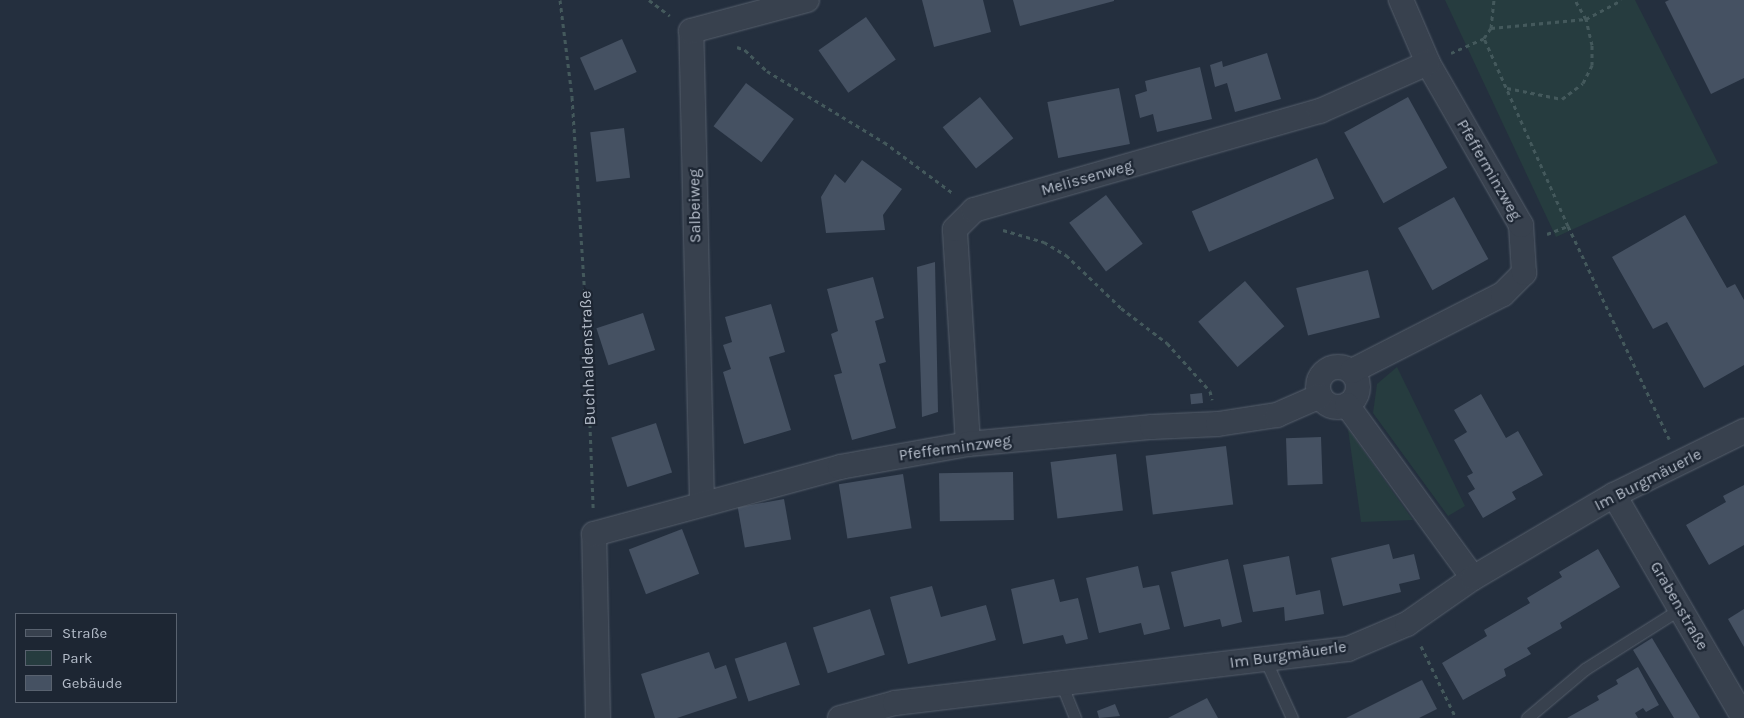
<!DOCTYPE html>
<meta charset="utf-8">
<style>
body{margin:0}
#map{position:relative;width:1744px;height:718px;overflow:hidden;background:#242f3e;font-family:Karla,sans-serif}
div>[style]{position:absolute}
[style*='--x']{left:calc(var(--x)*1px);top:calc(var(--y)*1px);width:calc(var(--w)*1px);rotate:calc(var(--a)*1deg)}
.green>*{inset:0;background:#263c3f}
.building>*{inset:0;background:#455162;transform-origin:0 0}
.path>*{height:3px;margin-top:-1.5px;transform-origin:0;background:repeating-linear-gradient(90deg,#44595c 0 4px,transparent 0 8px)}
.roads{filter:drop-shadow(0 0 1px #565f6c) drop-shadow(0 0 1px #565f6c)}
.lane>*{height:11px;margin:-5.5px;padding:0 5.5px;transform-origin:5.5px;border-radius:5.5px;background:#38414e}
.street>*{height:24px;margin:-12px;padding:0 12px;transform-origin:12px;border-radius:12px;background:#38414e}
.street>.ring{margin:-12px;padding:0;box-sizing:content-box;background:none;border:24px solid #38414e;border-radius:50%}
span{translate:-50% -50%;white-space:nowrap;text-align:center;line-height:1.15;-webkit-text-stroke:4.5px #1d2633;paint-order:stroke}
.street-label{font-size:16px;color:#b4bcc9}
.legend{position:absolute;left:15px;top:613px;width:162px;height:90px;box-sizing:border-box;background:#1d2633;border:1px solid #59626f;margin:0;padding:6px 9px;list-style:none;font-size:15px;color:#b4bcc9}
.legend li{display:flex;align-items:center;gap:10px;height:25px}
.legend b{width:25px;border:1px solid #59626f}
</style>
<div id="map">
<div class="green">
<i style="clip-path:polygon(1445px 0,1635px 0,1718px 163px,1556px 237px)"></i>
<i style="clip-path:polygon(1397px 367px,1465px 506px,1448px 516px,1373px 413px,1377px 384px)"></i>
<i style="clip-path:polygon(1348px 429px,1413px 520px,1361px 522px)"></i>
</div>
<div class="building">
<i style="clip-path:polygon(922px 0,983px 0,991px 32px,934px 47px)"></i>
<i style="clip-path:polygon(1013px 0,1114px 0,1114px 1px,1020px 26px)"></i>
<i style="clip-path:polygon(1669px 0,1744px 0,1744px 78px,1711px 94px,1665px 2px)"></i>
<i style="left:866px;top:17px;width:52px;height:58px;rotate:55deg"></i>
<i style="left:622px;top:39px;width:36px;height:46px;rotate:66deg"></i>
<i style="clip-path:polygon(1267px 53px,1281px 99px,1235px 112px,1227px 83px,1215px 87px,1210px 65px,1222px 61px,1223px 67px)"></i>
<i style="clip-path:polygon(1200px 67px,1212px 119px,1157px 132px,1153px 114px,1140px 118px,1135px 95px,1147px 91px,1145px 81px)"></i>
<i style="left:746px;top:83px;width:60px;height:54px;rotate:37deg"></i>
<i style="left:1119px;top:88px;width:57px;height:73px;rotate:79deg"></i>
<i style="left:980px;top:97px;width:53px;height:48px;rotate:51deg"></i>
<i style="left:1408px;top:97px;width:81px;height:73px;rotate:61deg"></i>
<i style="left:624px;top:128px;width:50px;height:34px;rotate:83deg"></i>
<i style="left:1317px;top:158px;width:44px;height:136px;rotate:67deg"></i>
<i style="clip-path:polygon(862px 160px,902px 189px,883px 215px,885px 230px,826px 233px,821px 197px,835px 174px,845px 183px)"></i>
<i style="left:1106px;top:195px;width:61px;height:46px;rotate:53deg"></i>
<i style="left:1454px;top:197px;width:71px;height:64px;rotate:61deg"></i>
<i style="clip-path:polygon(1685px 215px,1727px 288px,1735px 284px,1744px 300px,1744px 365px,1704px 388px,1667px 322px,1653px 329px,1612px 257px)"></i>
<i style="clip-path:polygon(935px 262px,938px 412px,922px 417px,917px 267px)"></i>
<i style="left:1368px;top:270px;width:49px;height:74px;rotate:76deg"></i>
<i style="clip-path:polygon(873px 277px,884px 318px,875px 321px,886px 362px,879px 364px,896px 428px,852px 440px,834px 375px,842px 373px,831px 334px,838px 331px,827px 289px)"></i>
<i style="left:1245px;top:281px;width:60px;height:62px;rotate:49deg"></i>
<i style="clip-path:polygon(771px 304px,785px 352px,769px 357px,791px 430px,744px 444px,723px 372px,731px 369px,723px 345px,732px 342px,725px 317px)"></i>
<i style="left:643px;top:313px;width:39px;height:49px;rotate:72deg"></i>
<i style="left:1202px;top:393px;width:10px;height:12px;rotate:84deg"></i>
<i style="clip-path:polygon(1481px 394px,1506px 438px,1518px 431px,1543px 475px,1512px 492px,1516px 499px,1483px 518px,1468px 493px,1475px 489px,1467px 476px,1473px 473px,1454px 440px,1467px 432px,1454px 410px)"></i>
<i style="left:656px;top:423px;width:52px;height:47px;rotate:72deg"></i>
<i style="left:1321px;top:437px;width:47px;height:35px;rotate:88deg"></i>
<i style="left:1226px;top:446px;width:59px;height:81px;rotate:83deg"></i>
<i style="left:1116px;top:454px;width:57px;height:66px;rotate:83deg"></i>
<i style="left:1013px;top:472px;width:48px;height:74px;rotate:89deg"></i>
<i style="left:903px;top:474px;width:55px;height:65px;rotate:81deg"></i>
<i style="clip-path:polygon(1744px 485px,1744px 545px,1709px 565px,1686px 525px,1726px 502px,1723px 496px)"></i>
<i style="left:784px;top:499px;width:41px;height:47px;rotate:80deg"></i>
<i style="left:682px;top:529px;width:48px;height:57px;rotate:69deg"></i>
<i style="clip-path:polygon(1389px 544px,1393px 559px,1414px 554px,1420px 579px,1399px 584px,1401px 592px,1343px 606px,1331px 558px)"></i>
<i style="clip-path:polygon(1598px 549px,1620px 587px,1560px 623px,1562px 628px,1527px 648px,1531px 654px,1504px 669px,1506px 676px,1463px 700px,1442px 663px,1487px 636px,1484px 630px,1530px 603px,1527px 598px,1562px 577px,1559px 572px)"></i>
<i style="clip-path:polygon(1289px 556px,1296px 595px,1320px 590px,1324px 614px,1285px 621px,1284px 607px,1253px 612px,1243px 565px)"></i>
<i style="clip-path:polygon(1228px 559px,1242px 622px,1222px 627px,1220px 619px,1184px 627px,1171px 572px)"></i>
<i style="clip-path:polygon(1138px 566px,1143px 588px,1159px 585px,1170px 629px,1144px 635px,1141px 623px,1099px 633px,1086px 578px)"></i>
<i style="clip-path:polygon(1054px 579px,1060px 602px,1078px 598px,1088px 639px,1066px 644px,1063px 635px,1023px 644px,1011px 589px)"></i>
<i style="clip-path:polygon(932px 586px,941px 617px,986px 605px,996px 640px,908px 664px,890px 597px)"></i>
<i style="left:870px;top:609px;width:48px;height:60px;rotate:72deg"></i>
<i style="clip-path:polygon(1744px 609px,1744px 647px,1728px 619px)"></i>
<i style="clip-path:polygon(1652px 638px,1700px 718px,1674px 718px,1633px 650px)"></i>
<i style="left:786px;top:642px;width:45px;height:54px;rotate:72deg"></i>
<i style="clip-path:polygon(709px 652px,715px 669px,726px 665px,737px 698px,677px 718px,655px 718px,641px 674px)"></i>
<i style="clip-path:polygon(1638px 667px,1659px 705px,1646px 712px,1643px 708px,1635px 713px,1638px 718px,1567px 718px,1599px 700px,1597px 696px,1618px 684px,1616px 680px)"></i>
<i style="clip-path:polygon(1422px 680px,1437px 709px,1419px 718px,1346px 718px)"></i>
<i style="clip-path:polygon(1207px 698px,1218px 718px,1168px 718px)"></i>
<i style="clip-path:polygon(1115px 704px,1120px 716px,1099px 718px,1097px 711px)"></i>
</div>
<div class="path">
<i style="--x:560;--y:0;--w:98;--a:82.9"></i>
<i style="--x:572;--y:97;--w:199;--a:86.3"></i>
<i style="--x:585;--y:296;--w:212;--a:87.8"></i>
<i style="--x:649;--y:0;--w:26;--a:37"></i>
<i style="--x:1491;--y:28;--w:28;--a:-84"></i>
<i style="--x:737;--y:47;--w:9;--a:21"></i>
<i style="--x:745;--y:50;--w:30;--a:44"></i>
<i style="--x:767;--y:71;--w:137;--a:31.3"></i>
<i style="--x:884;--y:142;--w:87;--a:36.6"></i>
<i style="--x:1451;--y:53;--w:36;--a:-24"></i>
<i style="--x:1507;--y:88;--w:56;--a:11.3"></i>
<i style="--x:1562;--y:99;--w:26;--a:-37"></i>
<i style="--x:1583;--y:83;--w:20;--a:-63"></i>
<i style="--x:1592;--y:65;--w:20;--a:-90"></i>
<i style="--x:1592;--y:45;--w:27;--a:-103"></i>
<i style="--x:1586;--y:19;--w:22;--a:-120"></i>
<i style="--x:1568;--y:226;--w:206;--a:-114.1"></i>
<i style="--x:1484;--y:38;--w:12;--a:-55"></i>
<i style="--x:1491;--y:28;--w:95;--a:-5.4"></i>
<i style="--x:1586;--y:19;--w:40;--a:-28"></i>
<i style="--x:1003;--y:230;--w:43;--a:16.3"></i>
<i style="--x:1044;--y:242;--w:26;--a:31"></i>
<i style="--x:1066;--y:255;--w:76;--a:43.9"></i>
<i style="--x:1121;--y:308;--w:58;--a:37.3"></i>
<i style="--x:1167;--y:343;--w:64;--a:48.1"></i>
<i style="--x:1210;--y:391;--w:9;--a:77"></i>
<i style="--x:1547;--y:234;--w:22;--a:-21"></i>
<i style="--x:1568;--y:226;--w:236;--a:64.6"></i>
<i style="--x:1421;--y:646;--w:80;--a:64.1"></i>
</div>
<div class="roads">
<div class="lane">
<i style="--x:1265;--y:659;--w:65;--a:65.4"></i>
<i style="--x:1061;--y:683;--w:38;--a:68"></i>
<i style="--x:1527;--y:718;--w:76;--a:-40.2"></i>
<i style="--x:1585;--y:669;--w:112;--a:-32.3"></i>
</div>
<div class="street">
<i class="ring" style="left:1318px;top:367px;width:16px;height:16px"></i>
<i style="--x:1352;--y:371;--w:169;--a:-27"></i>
<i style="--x:1503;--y:294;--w:30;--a:-45"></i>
<i style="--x:1524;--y:273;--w:48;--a:-93.6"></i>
<i style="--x:1521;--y:225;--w:187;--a:-119.9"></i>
<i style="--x:1428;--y:63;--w:69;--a:-113.2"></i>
<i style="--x:1347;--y:405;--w:214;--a:53.9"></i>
<i style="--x:968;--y:444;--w:215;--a:-93.5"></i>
<i style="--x:955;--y:229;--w:27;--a:-45"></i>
<i style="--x:974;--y:210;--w:360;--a:-16"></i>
<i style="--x:1320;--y:111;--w:118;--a:-24"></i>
<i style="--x:1614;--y:495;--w:258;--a:59.8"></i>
<i style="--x:702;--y:502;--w:471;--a:-91.3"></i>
<i style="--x:691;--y:31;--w:120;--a:-15"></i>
<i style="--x:598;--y:718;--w:184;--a:-91.2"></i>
<i style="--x:594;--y:534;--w:255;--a:-15.2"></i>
<i style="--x:840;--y:467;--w:130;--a:-10.2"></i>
<i style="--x:968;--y:444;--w:185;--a:-5.3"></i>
<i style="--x:1152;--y:427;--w:66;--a:-2.6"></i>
<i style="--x:1218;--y:424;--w:60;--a:-8.7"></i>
<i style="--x:1277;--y:415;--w:47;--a:-23.8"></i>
<i style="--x:840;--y:718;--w:57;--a:-15.3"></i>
<i style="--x:895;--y:703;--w:456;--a:-6.8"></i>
<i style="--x:1348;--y:649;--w:64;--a:-23"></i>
<i style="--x:1407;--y:624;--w:80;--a:-34.9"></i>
<i style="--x:1473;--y:578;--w:164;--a:-30.5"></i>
<i style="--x:1614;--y:495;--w:145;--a:-26.2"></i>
</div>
</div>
<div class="street-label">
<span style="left:1489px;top:170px;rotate:60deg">Pfefferminzweg</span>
<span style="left:1087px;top:178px;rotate:-16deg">Melissenweg</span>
<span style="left:695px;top:206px;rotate:-91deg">Salbeiweg</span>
<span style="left:588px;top:358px;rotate:-92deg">Buchhaldenstraße</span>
<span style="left:955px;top:448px;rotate:-8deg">Pfefferminzweg</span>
<span style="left:1648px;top:480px;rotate:-27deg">Im Burgmäuerle</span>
<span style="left:1679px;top:606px;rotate:60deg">Grabenstraße</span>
<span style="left:1288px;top:655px;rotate:-8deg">Im Burgmäuerle</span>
</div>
<ul class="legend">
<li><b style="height:6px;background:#38414e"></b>Straße</li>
<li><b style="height:14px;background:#263c3f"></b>Park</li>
<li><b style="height:14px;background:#455162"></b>Gebäude</li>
</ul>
</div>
